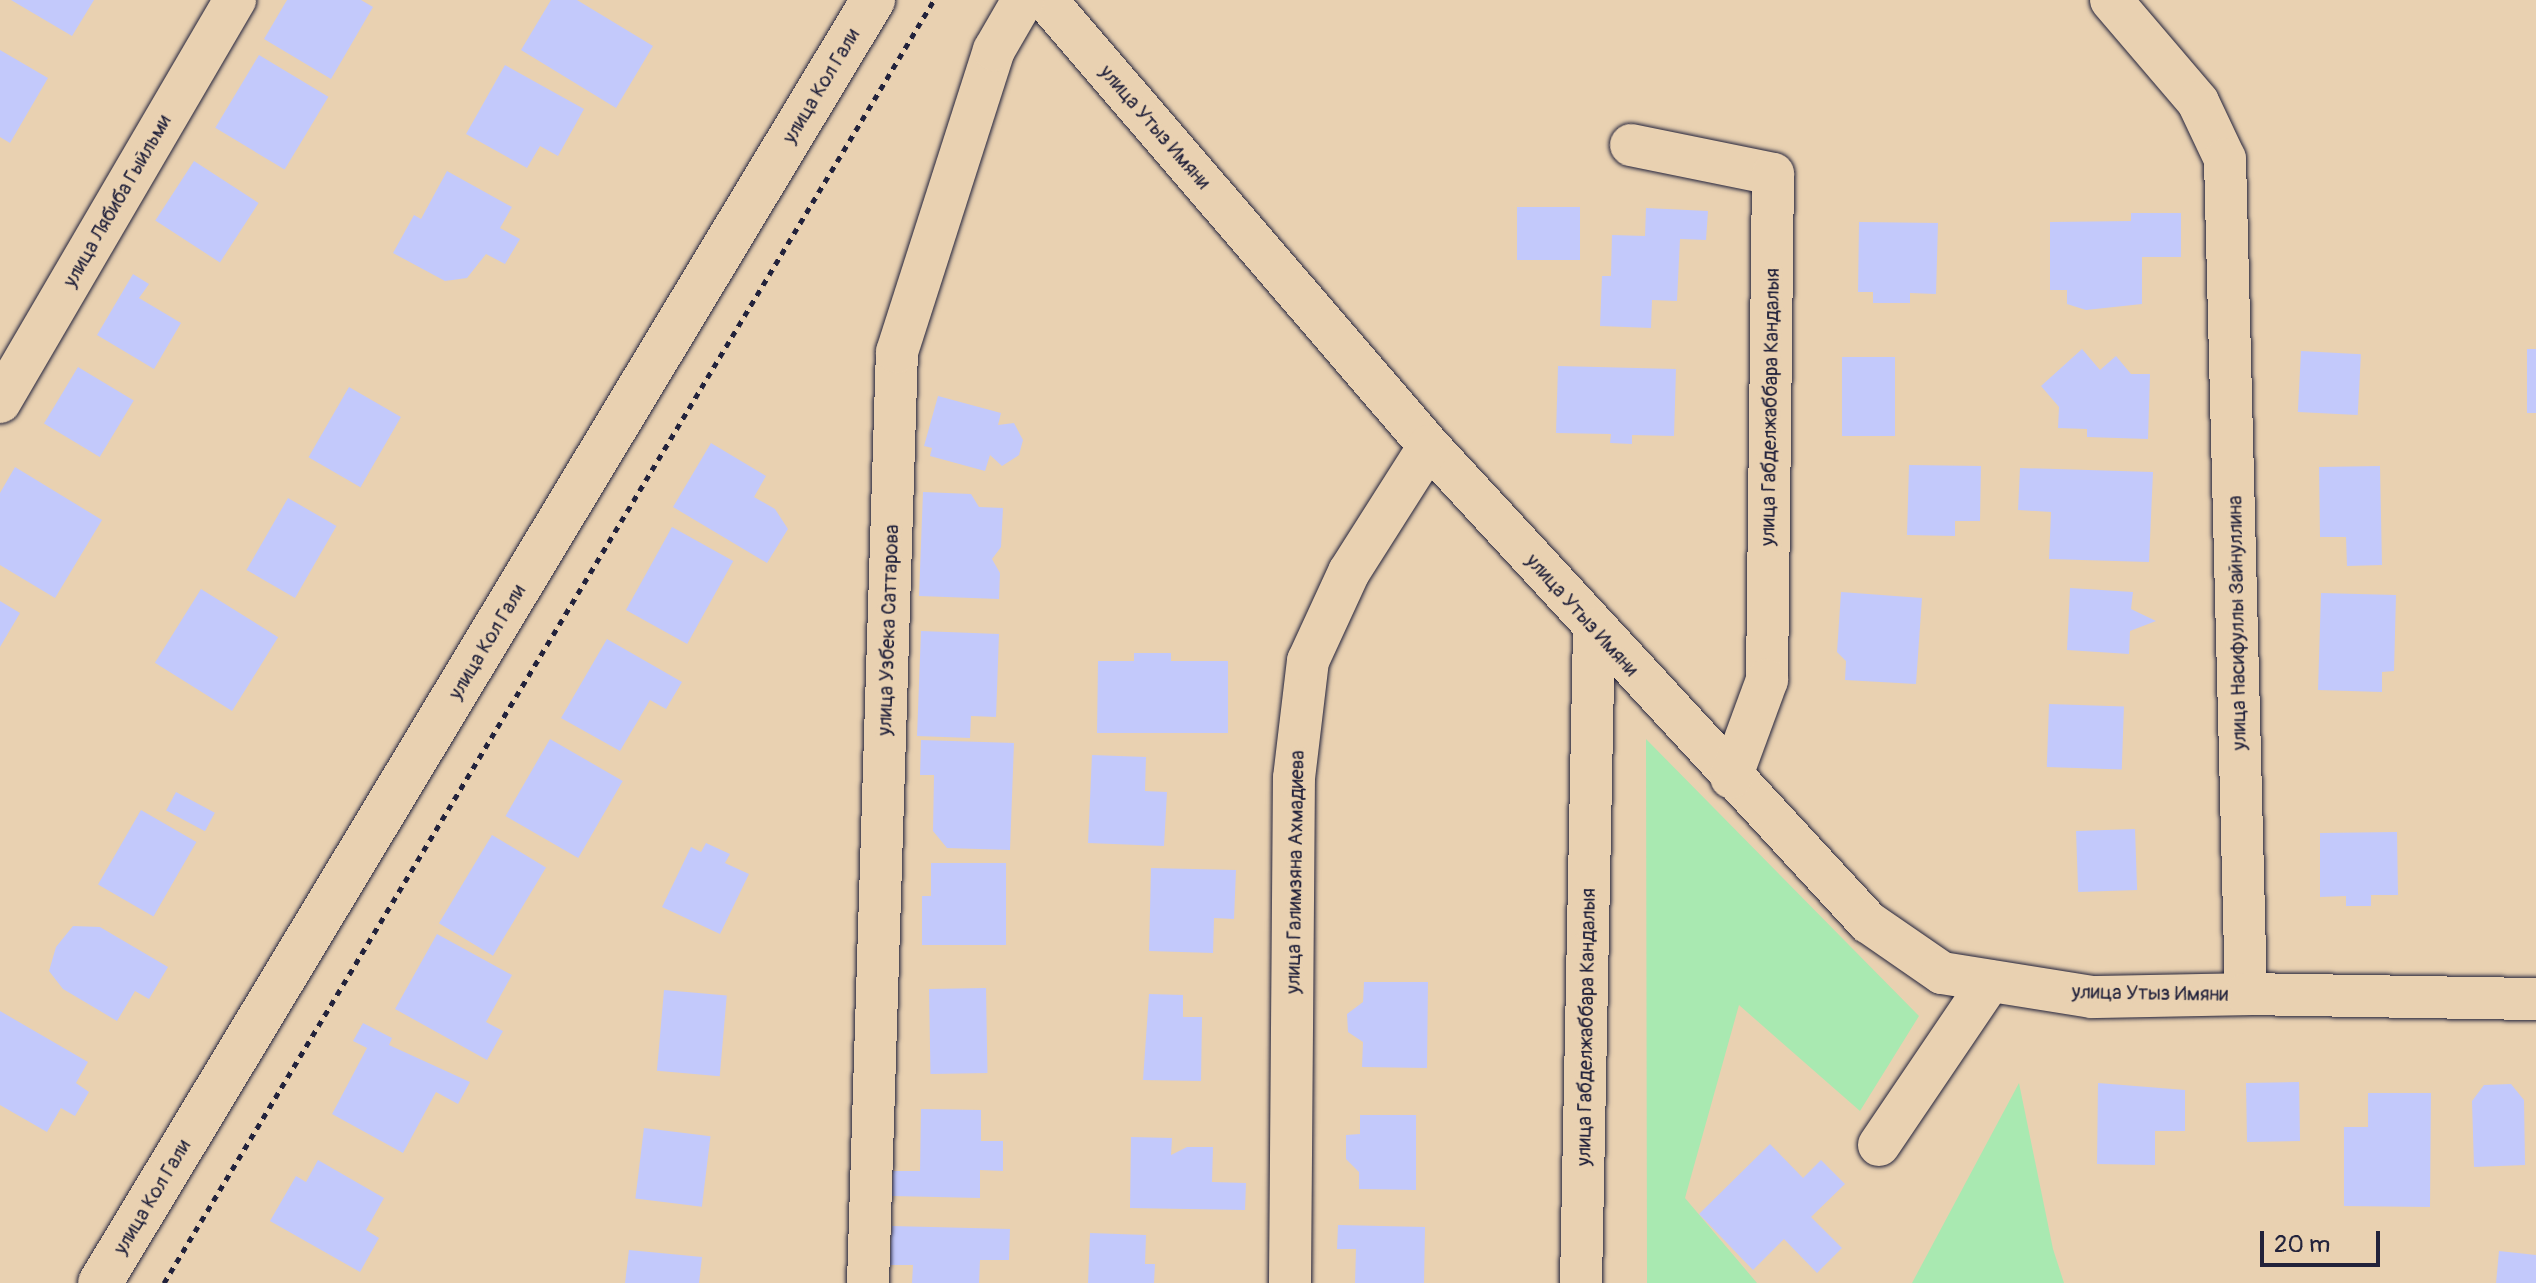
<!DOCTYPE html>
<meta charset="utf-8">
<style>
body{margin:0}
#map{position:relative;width:2536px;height:1283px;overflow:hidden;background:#e9d1b1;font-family:Pangolin,sans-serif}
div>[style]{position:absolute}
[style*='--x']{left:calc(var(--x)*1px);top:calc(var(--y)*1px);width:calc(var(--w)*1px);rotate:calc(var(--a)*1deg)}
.green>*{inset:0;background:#a9e9b1}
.building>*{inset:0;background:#c3c9fb;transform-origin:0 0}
.path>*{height:5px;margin-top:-2.5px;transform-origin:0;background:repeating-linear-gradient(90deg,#22223b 0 6px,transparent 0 12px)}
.roads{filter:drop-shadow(0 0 2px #22223b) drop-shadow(0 0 2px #22223b)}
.street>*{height:42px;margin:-21px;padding:0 21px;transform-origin:21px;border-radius:21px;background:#e9d1b1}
.secondary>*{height:44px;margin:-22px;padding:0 22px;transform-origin:22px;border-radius:22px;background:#e9d1b1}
span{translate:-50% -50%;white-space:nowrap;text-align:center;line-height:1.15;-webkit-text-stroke:7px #e9d1b1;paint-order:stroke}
.street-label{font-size:20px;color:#22223b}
.scale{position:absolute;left:2260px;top:1231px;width:120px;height:36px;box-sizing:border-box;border:4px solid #22223b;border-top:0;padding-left:10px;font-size:24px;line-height:28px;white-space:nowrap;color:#22223b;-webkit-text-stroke:6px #e9d1b1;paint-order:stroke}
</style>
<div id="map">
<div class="green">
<i style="clip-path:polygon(1646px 739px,1919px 1016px,1860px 1111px,1739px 1005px,1685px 1198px,1757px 1283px,1647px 1283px)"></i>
<i style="clip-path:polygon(2019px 1083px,2053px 1249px,2064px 1283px,1912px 1283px)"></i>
</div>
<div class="building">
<i style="clip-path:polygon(11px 0,94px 0,72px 36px)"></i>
<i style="clip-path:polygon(287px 0,361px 0,373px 7px,331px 79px,264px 39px)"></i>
<i style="clip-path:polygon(551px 0,577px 0,653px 46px,616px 108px,521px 50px)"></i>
<i style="clip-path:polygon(0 50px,48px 78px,10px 143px,0 137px)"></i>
<i style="left:259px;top:55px;width:81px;height:85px;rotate:31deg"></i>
<i style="clip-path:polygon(505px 65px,584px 109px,558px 156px,540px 146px,527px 168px,466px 134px)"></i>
<i style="left:194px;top:161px;width:77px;height:71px;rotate:33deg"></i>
<i style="clip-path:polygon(447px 171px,512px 207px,500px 228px,520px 239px,505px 264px,486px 254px,467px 278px,445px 281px,393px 253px,414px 215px,421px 219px)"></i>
<i style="left:1517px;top:207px;width:63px;height:53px"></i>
<i style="clip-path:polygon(1646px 208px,1708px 211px,1706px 240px,1680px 239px,1677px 301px,1652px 300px,1651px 328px,1600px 326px,1602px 276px,1611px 276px,1612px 235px,1645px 236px)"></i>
<i style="clip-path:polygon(2131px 213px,2181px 213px,2181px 257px,2142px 257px,2142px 304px,2086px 310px,2067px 304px,2067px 290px,2050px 290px,2050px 222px,2131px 221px)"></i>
<i style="clip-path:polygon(1859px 222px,1938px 223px,1936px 294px,1910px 293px,1910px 303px,1873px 303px,1873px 292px,1858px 292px)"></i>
<i style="clip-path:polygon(133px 274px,149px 284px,139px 298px,181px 323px,154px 369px,97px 335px)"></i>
<i style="clip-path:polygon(2082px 349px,2100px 370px,2116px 356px,2131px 374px,2150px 374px,2148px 439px,2087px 437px,2087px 429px,2058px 428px,2059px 407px,2041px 386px)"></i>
<i style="left:2527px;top:349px;width:9px;height:64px"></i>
<i style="left:2301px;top:351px;width:60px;height:61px;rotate:3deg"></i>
<i style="left:1842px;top:357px;width:53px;height:79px"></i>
<i style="clip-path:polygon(1558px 366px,1676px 369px,1674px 436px,1632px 435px,1632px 444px,1610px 443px,1611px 434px,1556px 433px)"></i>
<i style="left:78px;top:367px;width:65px;height:66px;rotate:31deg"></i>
<i style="left:349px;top:387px;width:60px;height:81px;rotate:30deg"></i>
<i style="clip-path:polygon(938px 396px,1001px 413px,998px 425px,1014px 423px,1023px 440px,1019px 455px,1002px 466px,990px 455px,985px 471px,930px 456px,932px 448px,924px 446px)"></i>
<i style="clip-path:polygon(711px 443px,766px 476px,754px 497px,775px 509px,788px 529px,767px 563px,673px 507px)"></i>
<i style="clip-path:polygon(1909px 465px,1981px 466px,1980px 521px,1955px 521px,1955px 536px,1907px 535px)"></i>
<i style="clip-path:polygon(2380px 466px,2382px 565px,2347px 566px,2346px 537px,2320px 537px,2319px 467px)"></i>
<i style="clip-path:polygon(15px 467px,102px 520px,55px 598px,0 565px,0 493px)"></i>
<i style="clip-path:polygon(2020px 468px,2153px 472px,2149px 562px,2049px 559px,2051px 512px,2018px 510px)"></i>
<i style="clip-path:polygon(923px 492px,971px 494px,979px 507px,1003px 508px,1001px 547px,992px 559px,1000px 573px,999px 599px,919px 596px)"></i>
<i style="left:288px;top:498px;width:56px;height:83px;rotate:30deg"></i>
<i style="left:672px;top:527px;width:70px;height:95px;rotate:29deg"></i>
<i style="clip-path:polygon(2070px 588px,2133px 592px,2131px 609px,2156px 621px,2130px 631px,2129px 654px,2067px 650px)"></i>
<i style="left:201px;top:589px;width:91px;height:87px;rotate:32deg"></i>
<i style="clip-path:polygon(1841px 592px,1922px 598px,1916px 684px,1845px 680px,1846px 661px,1837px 652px)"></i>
<i style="clip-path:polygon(2321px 593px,2396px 595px,2394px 671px,2382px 672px,2382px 692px,2318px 690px)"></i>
<i style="clip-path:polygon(0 601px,20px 613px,0 647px)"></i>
<i style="clip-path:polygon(921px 631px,999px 634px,996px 717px,971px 716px,970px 738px,917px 736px)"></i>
<i style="clip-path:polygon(607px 639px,682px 682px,666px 709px,650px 700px,620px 751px,561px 718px)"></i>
<i style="clip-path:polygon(1134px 653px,1171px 653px,1171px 661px,1228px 661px,1228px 733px,1097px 733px,1098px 661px,1134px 661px)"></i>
<i style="left:2049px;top:704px;width:75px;height:63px;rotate:2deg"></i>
<i style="left:550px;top:739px;width:84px;height:89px;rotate:30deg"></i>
<i style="clip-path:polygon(921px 740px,1014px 743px,1010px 850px,947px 848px,933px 831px,934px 775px,920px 775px)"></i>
<i style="clip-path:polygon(1092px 755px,1146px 757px,1145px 791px,1167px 792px,1164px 846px,1088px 843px)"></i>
<i style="left:176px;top:792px;width:44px;height:21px;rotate:28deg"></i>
<i style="left:141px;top:810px;width:64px;height:86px;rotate:30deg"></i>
<i style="left:2135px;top:829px;width:61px;height:59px;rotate:88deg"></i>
<i style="clip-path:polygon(2397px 832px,2398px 895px,2371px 895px,2371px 906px,2346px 906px,2346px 896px,2320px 897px,2320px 833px)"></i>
<i style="left:492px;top:835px;width:63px;height:103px;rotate:31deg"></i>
<i style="clip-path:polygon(706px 843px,730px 854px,725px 863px,749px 874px,720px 934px,662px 907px,691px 847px,701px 852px)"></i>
<i style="clip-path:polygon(931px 863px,1006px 863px,1006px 945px,922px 945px,922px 896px,931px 896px)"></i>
<i style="clip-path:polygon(1151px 868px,1236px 870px,1234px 919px,1214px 918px,1213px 953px,1149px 951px)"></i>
<i style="clip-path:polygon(73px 926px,100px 927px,168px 967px,149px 999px,135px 991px,117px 1021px,63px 989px,49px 971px,56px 947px)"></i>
<i style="clip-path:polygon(437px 934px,512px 975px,486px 1022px,503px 1031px,487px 1060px,395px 1009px)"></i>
<i style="clip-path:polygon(1364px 982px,1428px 982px,1427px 1068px,1362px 1067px,1363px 1042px,1348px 1032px,1347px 1014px,1363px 1002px)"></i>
<i style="left:986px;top:988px;width:85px;height:57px;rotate:89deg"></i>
<i style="left:664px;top:990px;width:63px;height:81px;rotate:5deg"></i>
<i style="clip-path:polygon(1149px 994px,1183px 995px,1183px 1017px,1202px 1017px,1201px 1081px,1143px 1080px)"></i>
<i style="clip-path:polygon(0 1011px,88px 1062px,76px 1083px,89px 1092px,75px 1116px,61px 1108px,47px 1132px,0 1105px)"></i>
<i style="clip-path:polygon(363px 1023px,392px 1038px,389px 1045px,470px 1082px,458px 1104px,436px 1092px,403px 1153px,332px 1114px,367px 1048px,353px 1041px)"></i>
<i style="left:2299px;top:1082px;width:59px;height:53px;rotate:89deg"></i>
<i style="clip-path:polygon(2098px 1083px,2185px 1090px,2185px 1131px,2155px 1131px,2155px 1165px,2097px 1164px)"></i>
<i style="clip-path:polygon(2511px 1084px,2524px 1100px,2525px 1165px,2474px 1167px,2472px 1101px,2484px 1085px)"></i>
<i style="clip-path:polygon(2368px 1093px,2431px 1093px,2430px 1207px,2344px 1206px,2344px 1127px,2368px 1127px)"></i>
<i style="clip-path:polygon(921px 1109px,981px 1110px,981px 1141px,1003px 1141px,1003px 1171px,980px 1170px,980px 1198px,892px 1196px,893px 1171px,920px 1171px)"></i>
<i style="clip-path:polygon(1360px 1115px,1416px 1115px,1416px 1190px,1359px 1189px,1359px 1172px,1346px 1159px,1346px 1135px,1360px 1134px)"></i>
<i style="left:644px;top:1128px;width:67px;height:71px;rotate:7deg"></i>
<i style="clip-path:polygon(1131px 1137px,1172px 1138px,1171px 1155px,1187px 1147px,1213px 1147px,1212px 1182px,1246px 1183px,1245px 1210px,1130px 1208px)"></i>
<i style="clip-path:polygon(1770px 1144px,1803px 1178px,1821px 1160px,1845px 1184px,1811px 1217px,1842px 1248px,1817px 1273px,1784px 1239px,1753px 1270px,1699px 1214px)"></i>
<i style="clip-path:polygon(318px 1160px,384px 1198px,366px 1230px,379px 1238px,360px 1272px,270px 1221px,296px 1176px,306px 1182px)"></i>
<i style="clip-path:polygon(1338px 1225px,1425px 1227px,1424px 1283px,1355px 1283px,1356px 1249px,1337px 1249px)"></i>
<i style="clip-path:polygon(892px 1226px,1010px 1229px,1009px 1260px,980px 1260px,979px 1283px,912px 1283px,913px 1265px,890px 1265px)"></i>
<i style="clip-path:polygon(1090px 1233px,1146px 1235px,1145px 1264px,1155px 1264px,1154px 1283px,1088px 1283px)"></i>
<i style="clip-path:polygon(629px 1250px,702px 1257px,699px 1283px,625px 1283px)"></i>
<i style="clip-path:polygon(2499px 1251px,2536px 1255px,2536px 1283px,2496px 1283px)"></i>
</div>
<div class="path">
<i style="--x:164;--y:1283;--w:1496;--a:-59.03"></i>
</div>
<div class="roads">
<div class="street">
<i style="--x:1046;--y:0;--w:588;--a:49.35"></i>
<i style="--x:1429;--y:446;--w:648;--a:47.32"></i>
<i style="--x:1868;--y:922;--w:90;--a:34.6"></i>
<i style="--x:1942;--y:973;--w:152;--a:9.1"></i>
<i style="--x:2092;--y:997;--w:154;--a:-1.1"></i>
<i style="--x:2111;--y:0;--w:134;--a:49.5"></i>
<i style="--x:2198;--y:102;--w:63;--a:64.7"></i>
<i style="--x:2225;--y:159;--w:835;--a:88.56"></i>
<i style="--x:2246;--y:994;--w:290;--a:1"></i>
<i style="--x:1631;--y:145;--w:145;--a:11.5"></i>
<i style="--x:1773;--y:174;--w:506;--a:90.68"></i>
<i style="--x:1767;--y:680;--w:104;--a:110.2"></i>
<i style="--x:0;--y:402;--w:466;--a:-59.7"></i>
<i style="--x:1879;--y:1145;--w:198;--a:-55.9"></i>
<i style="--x:868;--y:1283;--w:931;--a:-88.22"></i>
<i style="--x:897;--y:352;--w:317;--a:-72.2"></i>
<i style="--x:994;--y:50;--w:58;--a:-59.9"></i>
<i style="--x:1290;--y:1283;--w:505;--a:-89.55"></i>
<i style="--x:1294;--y:778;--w:118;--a:-83.2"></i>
<i style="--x:1308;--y:661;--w:98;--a:-65.3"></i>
<i style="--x:1349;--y:572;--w:149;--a:-57.6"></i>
<i style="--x:1581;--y:1283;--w:655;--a:-88.86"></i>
</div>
<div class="secondary">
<i style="--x:100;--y:1283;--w:1498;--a:-58.93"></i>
</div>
</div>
<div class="street-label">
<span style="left:821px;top:86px;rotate:-59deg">улица Кол Гали</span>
<span style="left:1155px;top:127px;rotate:49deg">улица Утыз Имяни</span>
<span style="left:117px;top:201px;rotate:-60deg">улица Лябиба Гыйльми</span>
<span style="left:1770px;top:407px;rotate:-89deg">улица Габделжаббара Кандалыя</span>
<span style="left:1582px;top:615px;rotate:48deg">улица Утыз Имяни</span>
<span style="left:2237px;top:623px;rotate:-91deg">улица Насифуллы Зайнуллина</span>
<span style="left:888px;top:630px;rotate:-88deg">улица Узбека Саттарова</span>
<span style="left:487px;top:642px;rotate:-59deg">улица Кол Гали</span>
<span style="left:1295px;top:872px;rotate:-89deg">улица Галимзяна Ахмадиева</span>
<span style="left:2150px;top:993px;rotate:1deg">улица Утыз Имяни</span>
<span style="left:1586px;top:1027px;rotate:-89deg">улица Габделжаббара Кандалыя</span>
<span style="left:152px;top:1197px;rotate:-59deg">улица Кол Гали</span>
</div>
<div class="scale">20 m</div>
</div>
